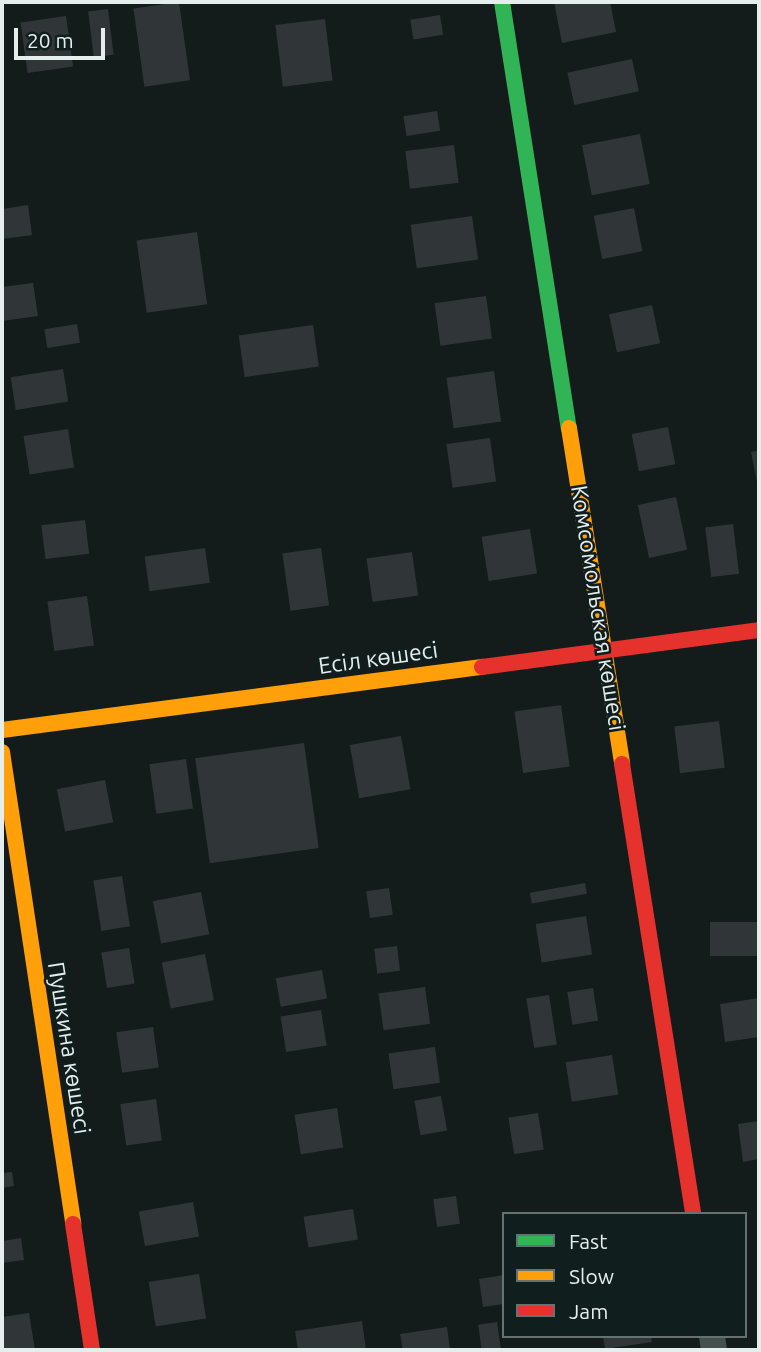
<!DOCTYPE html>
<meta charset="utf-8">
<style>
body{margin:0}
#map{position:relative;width:761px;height:1352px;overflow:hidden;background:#141b1b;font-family:Ubuntu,sans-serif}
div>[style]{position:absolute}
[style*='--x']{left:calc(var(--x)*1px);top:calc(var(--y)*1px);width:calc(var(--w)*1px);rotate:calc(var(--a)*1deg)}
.building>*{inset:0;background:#303637;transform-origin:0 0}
.street>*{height:26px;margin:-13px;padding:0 13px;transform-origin:13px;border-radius:13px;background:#43504b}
.fast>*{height:16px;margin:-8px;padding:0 8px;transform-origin:8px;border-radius:8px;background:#30b455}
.slow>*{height:16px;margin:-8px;padding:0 8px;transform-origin:8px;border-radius:8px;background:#ff9f0a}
.jam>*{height:16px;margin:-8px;padding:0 8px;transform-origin:8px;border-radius:8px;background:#e5322d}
span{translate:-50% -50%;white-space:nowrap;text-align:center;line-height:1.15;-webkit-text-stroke:5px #111e1e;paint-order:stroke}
.street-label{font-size:23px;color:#e5eded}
.frame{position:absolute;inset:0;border:4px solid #e5eded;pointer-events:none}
.legend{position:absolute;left:502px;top:1212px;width:245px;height:126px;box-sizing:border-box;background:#111e1e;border:2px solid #667171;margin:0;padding:9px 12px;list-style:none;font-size:21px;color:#e5eded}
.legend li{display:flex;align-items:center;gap:14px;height:35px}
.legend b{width:35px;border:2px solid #667171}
.scale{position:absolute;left:14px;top:28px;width:91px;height:32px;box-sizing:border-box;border:4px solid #e5eded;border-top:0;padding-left:9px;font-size:21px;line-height:24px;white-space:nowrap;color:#e5eded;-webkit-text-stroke:5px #111e1e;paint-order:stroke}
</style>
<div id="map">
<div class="building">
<i style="left:179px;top:2px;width:79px;height:46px;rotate:82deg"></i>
<i style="clip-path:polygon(554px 2px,610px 2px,616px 32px,562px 43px)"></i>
<i style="left:108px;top:9px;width:46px;height:20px;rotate:83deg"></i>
<i style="left:440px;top:15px;width:20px;height:30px;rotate:81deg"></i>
<i style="left:66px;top:16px;width:51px;height:46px;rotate:82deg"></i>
<i style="left:325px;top:19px;width:62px;height:50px;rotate:83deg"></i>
<i style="left:632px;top:59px;width:33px;height:66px;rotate:78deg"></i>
<i style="left:437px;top:111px;width:20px;height:34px;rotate:81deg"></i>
<i style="left:640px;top:134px;width:51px;height:59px;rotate:79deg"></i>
<i style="left:454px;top:145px;width:38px;height:49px;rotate:83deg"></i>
<i style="clip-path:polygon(28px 205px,32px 235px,2px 239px,2px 209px)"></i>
<i style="left:634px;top:208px;width:44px;height:41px;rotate:79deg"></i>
<i style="left:472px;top:216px;width:44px;height:62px;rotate:82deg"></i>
<i style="left:197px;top:232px;width:73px;height:61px;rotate:82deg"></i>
<i style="clip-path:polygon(33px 283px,38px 316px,2px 321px,2px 287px)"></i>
<i style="left:486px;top:296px;width:43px;height:52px;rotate:82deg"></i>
<i style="left:652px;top:305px;width:39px;height:44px;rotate:78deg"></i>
<i style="left:77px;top:324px;width:19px;height:33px;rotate:81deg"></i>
<i style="left:313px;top:325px;width:42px;height:75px;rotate:82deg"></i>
<i style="left:63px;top:369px;width:33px;height:53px;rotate:81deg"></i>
<i style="left:494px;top:371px;width:51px;height:48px;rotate:82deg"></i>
<i style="left:668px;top:427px;width:38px;height:37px;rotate:79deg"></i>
<i style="left:68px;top:429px;width:39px;height:45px;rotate:81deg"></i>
<i style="left:490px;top:438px;width:44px;height:44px;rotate:82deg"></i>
<i style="clip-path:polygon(759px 450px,759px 486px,758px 487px,751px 452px)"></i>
<i style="left:676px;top:497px;width:54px;height:39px;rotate:78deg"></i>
<i style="left:85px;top:520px;width:34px;height:44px;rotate:83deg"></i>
<i style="left:733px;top:524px;width:50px;height:28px;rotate:83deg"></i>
<i style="left:530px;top:529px;width:45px;height:49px;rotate:81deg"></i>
<i style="left:205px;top:548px;width:35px;height:61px;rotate:82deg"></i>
<i style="left:321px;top:548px;width:58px;height:39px;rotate:82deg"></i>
<i style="left:412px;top:552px;width:44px;height:46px;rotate:82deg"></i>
<i style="left:87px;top:596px;width:50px;height:40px;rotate:82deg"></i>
<i style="left:561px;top:705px;width:62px;height:47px;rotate:82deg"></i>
<i style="left:719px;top:721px;width:47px;height:45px;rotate:83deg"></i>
<i style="left:401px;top:736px;width:54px;height:52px;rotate:80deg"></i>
<i style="left:304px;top:743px;width:106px;height:110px;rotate:82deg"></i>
<i style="left:186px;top:759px;width:50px;height:37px;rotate:82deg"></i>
<i style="left:105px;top:780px;width:43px;height:49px;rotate:79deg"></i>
<i style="left:122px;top:876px;width:51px;height:29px;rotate:81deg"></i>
<i style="left:585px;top:883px;width:11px;height:56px;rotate:80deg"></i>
<i style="left:389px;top:888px;width:27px;height:23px;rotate:82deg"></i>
<i style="left:201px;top:892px;width:43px;height:49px;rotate:79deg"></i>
<i style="left:586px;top:916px;width:39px;height:51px;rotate:81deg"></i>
<i style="left:759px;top:922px;width:34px;height:49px;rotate:90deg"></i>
<i style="left:397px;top:946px;width:25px;height:23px;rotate:83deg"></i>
<i style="left:129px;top:948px;width:36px;height:28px;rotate:81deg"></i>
<i style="left:205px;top:954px;width:47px;height:44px;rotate:79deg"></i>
<i style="left:322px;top:970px;width:29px;height:47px;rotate:80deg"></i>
<i style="left:425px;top:987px;width:37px;height:47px;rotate:82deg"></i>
<i style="left:593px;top:988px;width:33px;height:26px;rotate:81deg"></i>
<i style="left:549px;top:995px;width:50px;height:23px;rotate:81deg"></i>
<i style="clip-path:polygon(759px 998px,759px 1037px,725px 1042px,720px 1004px)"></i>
<i style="left:321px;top:1010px;width:36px;height:41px;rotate:81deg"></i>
<i style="left:153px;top:1027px;width:41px;height:37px;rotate:82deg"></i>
<i style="left:435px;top:1047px;width:36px;height:47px;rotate:82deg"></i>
<i style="left:612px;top:1055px;width:40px;height:47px;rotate:81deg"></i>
<i style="left:441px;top:1096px;width:35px;height:27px;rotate:80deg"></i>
<i style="left:156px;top:1099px;width:42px;height:36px;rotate:82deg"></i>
<i style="left:337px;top:1108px;width:40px;height:43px;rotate:81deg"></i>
<i style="left:538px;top:1113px;width:37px;height:30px;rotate:81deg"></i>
<i style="clip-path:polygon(759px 1121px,759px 1159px,743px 1162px,738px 1124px)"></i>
<i style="clip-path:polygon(12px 1172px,14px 1186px,2px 1188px,2px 1173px)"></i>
<i style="left:456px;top:1196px;width:28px;height:23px;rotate:82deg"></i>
<i style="left:193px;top:1202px;width:35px;height:55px;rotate:80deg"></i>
<i style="left:353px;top:1209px;width:31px;height:50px;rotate:81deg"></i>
<i style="clip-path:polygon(21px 1238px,24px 1260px,2px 1263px,2px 1241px)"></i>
<i style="left:199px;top:1274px;width:45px;height:51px;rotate:81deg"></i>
<i style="clip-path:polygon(504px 1275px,504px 1304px,483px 1307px,479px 1279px)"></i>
<i style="clip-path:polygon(29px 1313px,35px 1350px,2px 1350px,2px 1317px)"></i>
<i style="clip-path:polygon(362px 1321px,366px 1350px,298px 1350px,295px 1331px)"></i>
<i style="left:497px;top:1322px;width:28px;height:19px;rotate:82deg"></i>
<i style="clip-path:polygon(447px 1327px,450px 1350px,403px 1350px,400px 1334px)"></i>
<i style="clip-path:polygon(603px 1336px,651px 1336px,652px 1342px,605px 1349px)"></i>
</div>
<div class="street">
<i style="--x:712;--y:1336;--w:14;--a:82"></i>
</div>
<div class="fast">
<i style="--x:502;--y:2;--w:431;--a:81.1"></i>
</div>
<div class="slow">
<i style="--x:569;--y:428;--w:340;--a:81"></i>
<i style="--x:2;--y:730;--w:484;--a:-7.5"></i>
<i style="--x:2;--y:752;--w:477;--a:81.4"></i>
</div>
<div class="jam">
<i style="--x:482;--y:667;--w:279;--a:-7.6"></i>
<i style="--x:622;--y:764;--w:456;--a:81"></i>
<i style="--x:73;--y:1224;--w:127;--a:81.4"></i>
</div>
<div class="street-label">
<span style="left:598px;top:608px;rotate:81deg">Комсомольская көшесі</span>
<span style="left:378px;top:658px;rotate:-8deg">Есіл көшесі</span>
<span style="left:69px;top:1048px;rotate:81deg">Пушкина көшесі</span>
</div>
<div class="frame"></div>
<ul class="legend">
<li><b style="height:9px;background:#30b455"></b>Fast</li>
<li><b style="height:9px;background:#ff9f0a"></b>Slow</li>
<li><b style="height:9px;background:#e5322d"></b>Jam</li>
</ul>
<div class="scale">20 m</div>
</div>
